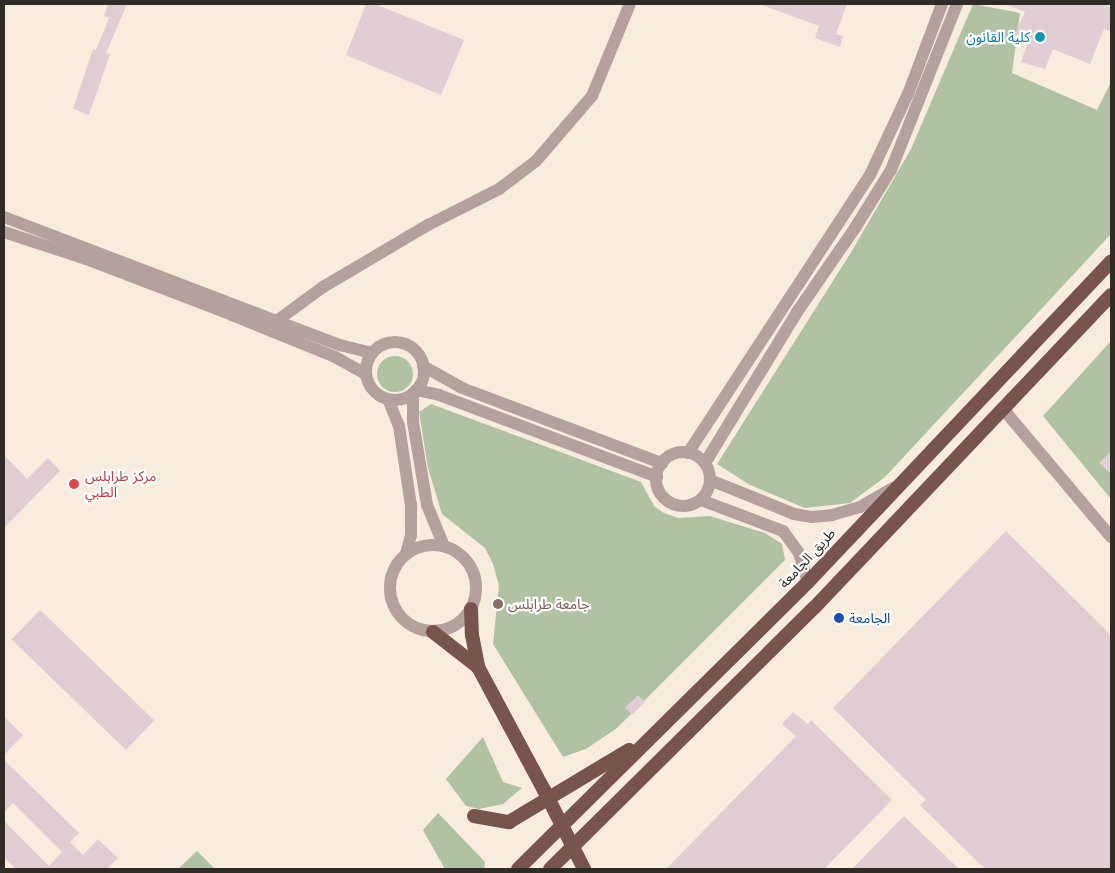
<!DOCTYPE html>
<meta charset="utf-8">
<style>
body{margin:0}
#map{position:relative;width:1115px;height:873px;overflow:hidden;background:#f7ecde;font-family:Arial,"Noto Sans Arabic",sans-serif}
div>[style]{position:absolute}
[style*='--x']{left:calc(var(--x)*1px);top:calc(var(--y)*1px);width:calc(var(--w)*1px);rotate:calc(var(--a)*1deg)}
.green>*{inset:0;background:#b1c1a3}
.round{border-radius:50%}
.building>*{inset:0;background:#e1ced4;transform-origin:0 0}
.minor>*{height:12px;margin:-6px;padding:0 6px;transform-origin:6px;border-radius:6px;background:#b4a09c}
.tertiary>*{height:12px;margin:-6px;padding:0 6px;transform-origin:6px;border-radius:6px;background:#b4a09c}
.tertiary>.ring{margin:-6px;padding:0;box-sizing:content-box;background:none;border:12px solid #b4a09c;border-radius:50%}
.trunk>*{height:14px;margin:-7px;padding:0 7px;transform-origin:7px;border-radius:7px;background:#78544e}
.trunk-bridge>*{height:14px;margin:-7px;padding:0 7px;transform-origin:7px;border-radius:7px;background:#78544e}
.dots>*{width:14px;height:14px;translate:-50% -50%;box-sizing:border-box;border:2px solid #fff;border-radius:50%}
span{translate:-50% -50%;white-space:nowrap;text-align:center;line-height:1.15;-webkit-text-stroke:4.5px #fff;paint-order:stroke}
.culture-label{font-size:14px;color:#0d838f}
.right{translate:-100% -50%;text-align:right}
.health-label{font-size:14px;color:#be3a42}
.left{translate:0 -50%;text-align:left}
.street-label{font-size:14px;color:#302b26}
.education-label{font-size:14px;color:#785e54}
.transit-label{font-size:14px;color:#164399}
.frame{position:absolute;inset:0;border:5px solid #302b26;pointer-events:none}
</style>
<div id="map">
<div class="green">
<i style="clip-path:polygon(973px 4px,1020px 13px,1012px 73px,1097px 110px,1111px 82px,1111px 234px,885px 477px,850px 503px,805px 508px,750px 485px,717px 464px,850px 254px,911px 149px)"></i>
<i style="clip-path:polygon(1111px 341px,1111px 499px,1043px 416px)"></i>
<i class="round" style="left:377px;top:356px;width:36px;height:36px"></i>
<i style="clip-path:polygon(431px 404px,641px 482px,654px 506px,664px 513px,678px 518px,710px 516px,765px 533px,782px 544px,785px 560px,617px 728px,586px 749px,563px 757px,493px 644px,499px 586px,493px 564px,485px 548px,442px 514px,428px 468px,419px 412px)"></i>
<i style="clip-path:polygon(483px 737px,503px 782px,522px 788px,503px 804px,479px 809px,466px 806px,446px 779px)"></i>
<i style="clip-path:polygon(438px 813px,485px 862px,484px 869px,445px 869px,423px 830px)"></i>
<i style="clip-path:polygon(197px 851px,215px 869px,178px 869px)"></i>
</div>
<div class="building">
<i style="clip-path:polygon(108px 4px,127px 4px,106px 53px,110px 54px,89px 115px,73px 109px,93px 49px,96px 50px,109px 18px,104px 16px)"></i>
<i style="clip-path:polygon(366px 4px,375px 4px,464px 40px,441px 95px,346px 55px)"></i>
<i style="clip-path:polygon(759px 4px,847px 4px,836px 34px,843px 36px,840px 47px,815px 38px,819px 26px)"></i>
<i style="clip-path:polygon(1004px 4px,1101px 4px,1111px 7px,1111px 31px,1104px 29px,1090px 64px,1053px 49px,1045px 69px,1021px 62px,1029px 39px,1015px 34px,1025px 12px)"></i>
<i style="clip-path:polygon(1111px 451px,1111px 474px,1099px 463px)"></i>
<i style="clip-path:polygon(4px 455px,27px 479px,48px 458px,60px 471px,4px 528px)"></i>
<i style="clip-path:polygon(1006px 531px,1111px 635px,1111px 869px,985px 869px,920px 805px,926px 800px,833px 708px)"></i>
<i style="left:40px;top:610px;width:159px;height:41px;rotate:44deg"></i>
<i style="left:638px;top:695px;width:10px;height:18px;rotate:45deg"></i>
<i style="clip-path:polygon(793px 712px,808px 724px,811px 720px,892px 800px,824px 869px,666px 869px,796px 736px,782px 724px)"></i>
<i style="clip-path:polygon(4px 717px,23px 735px,4px 755px)"></i>
<i style="clip-path:polygon(4px 760px,79px 833px,70px 842px,83px 855px,98px 839px,118px 858px,107px 869px,16px 869px,4px 857px,4px 821px,49px 866px,62px 852px,13px 803px,4px 812px)"></i>
<i style="clip-path:polygon(904px 816px,959px 869px,852px 869px)"></i>
</div>
<div class="minor">
<i style="--x:278;--y:320;--w:56;--a:-36.3"></i>
<i style="--x:323;--y:287;--w:122;--a:-30.6"></i>
<i style="--x:428;--y:225;--w:80;--a:-26.9"></i>
<i style="--x:499;--y:189;--w:46;--a:-37.1"></i>
<i style="--x:536;--y:161;--w:86;--a:-49.3"></i>
<i style="--x:592;--y:96;--w:100;--a:-67.6"></i>
<i style="--x:1004;--y:410;--w:166;--a:49.9"></i>
<i style="--x:688;--y:453;--w:332;--a:-56.8"></i>
<i style="--x:870;--y:175;--w:89;--a:-64.9"></i>
<i style="--x:908;--y:94;--w:96;--a:-69.3"></i>
<i style="--x:705;--y:463;--w:177;--a:-58.6"></i>
<i style="--x:797;--y:312;--w:102;--a:-55.4"></i>
<i style="--x:855;--y:228;--w:68;--a:-58.2"></i>
<i style="--x:891;--y:170;--w:179;--a:-68.3"></i>
</div>
<div class="tertiary">
<i style="--x:4;--y:217;--w:360;--a:20.9"></i>
<i style="--x:340;--y:345;--w:33;--a:14"></i>
<i style="--x:4;--y:232;--w:86;--a:18.2"></i>
<i style="--x:86;--y:259;--w:140;--a:20.9"></i>
<i style="--x:217;--y:309;--w:127;--a:22.1"></i>
<i style="--x:335;--y:357;--w:35;--a:29"></i>
<i class="ring" style="left:366px;top:342px;width:46px;height:46px"></i>
<i style="--x:423;--y:366;--w:45;--a:29.4"></i>
<i style="--x:462;--y:388;--w:214;--a:20.6"></i>
<i style="--x:416;--y:390;--w:24;--a:12"></i>
<i style="--x:439;--y:395;--w:233;--a:20.6"></i>
<i style="--x:413;--y:393;--w:29;--a:90"></i>
<i style="--x:413;--y:422;--w:84;--a:80.4"></i>
<i style="--x:427;--y:505;--w:44;--a:67.5"></i>
<i style="--x:388;--y:399;--w:29;--a:68"></i>
<i style="--x:399;--y:426;--w:80;--a:81.4"></i>
<i style="--x:411;--y:505;--w:30;--a:90"></i>
<i style="--x:411;--y:535;--w:20;--a:105"></i>
<i class="ring" style="left:656px;top:452px;width:42px;height:42px"></i>
<i style="--x:710;--y:480;--w:91;--a:22"></i>
<i style="--x:794;--y:514;--w:17;--a:10"></i>
<i style="--x:811;--y:517;--w:21;--a:-5"></i>
<i style="--x:832;--y:515;--w:29;--a:-16"></i>
<i style="--x:860;--y:507;--w:39;--a:-30"></i>
<i style="--x:701;--y:500;--w:88;--a:20.7"></i>
<i style="--x:783;--y:531;--w:27;--a:54"></i>
<i style="--x:799;--y:553;--w:30;--a:73"></i>
<i class="ring" style="left:390px;top:545px;width:74px;height:74px"></i>
</div>
<div class="trunk">
<i style="--x:471;--y:609;--w:26;--a:88"></i>
<i style="--x:472;--y:635;--w:33;--a:79"></i>
<i style="--x:478;--y:667;--w:140;--a:61.8"></i>
<i style="--x:433;--y:632;--w:57;--a:37.9"></i>
<i style="--x:474;--y:816;--w:36;--a:10"></i>
<i style="--x:509;--y:822;--w:140;--a:-31"></i>
<i style="--x:518;--y:869;--w:408;--a:-44.7"></i>
<i style="--x:808;--y:582;--w:441;--a:-46.6"></i>
<i style="--x:550;--y:869;--w:371;--a:-44.7"></i>
<i style="--x:814;--y:608;--w:431;--a:-46.5"></i>
</div>
<div class="trunk-bridge">
<i style="--x:544;--y:790;--w:89;--a:63.1"></i>
</div>
<div class="dots">
<i style="left:1040px;top:37px;background:#0f9aa8"></i>
<i style="left:74px;top:484px;background:#e0444e"></i>
<i style="left:498px;top:604px;background:#8d6e63"></i>
<i style="left:839px;top:618px;background:#1a4fb4"></i>
</div>
<div class="culture-label">
<span class="right" style="left:1030px;top:37px">كلية القانون</span>
</div>
<div class="health-label">
<span class="left" style="left:85px;top:484px">مركز طرابلس<br>الطبي</span>
</div>
<div class="street-label">
<span style="left:807px;top:558px;rotate:-47deg">طريق الجامعة</span>
</div>
<div class="education-label">
<span class="left" style="left:508px;top:604px">جامعة طرابلس</span>
</div>
<div class="transit-label">
<span class="left" style="left:849px;top:618px">الجامعة</span>
</div>
<div class="frame"></div>
</div>
